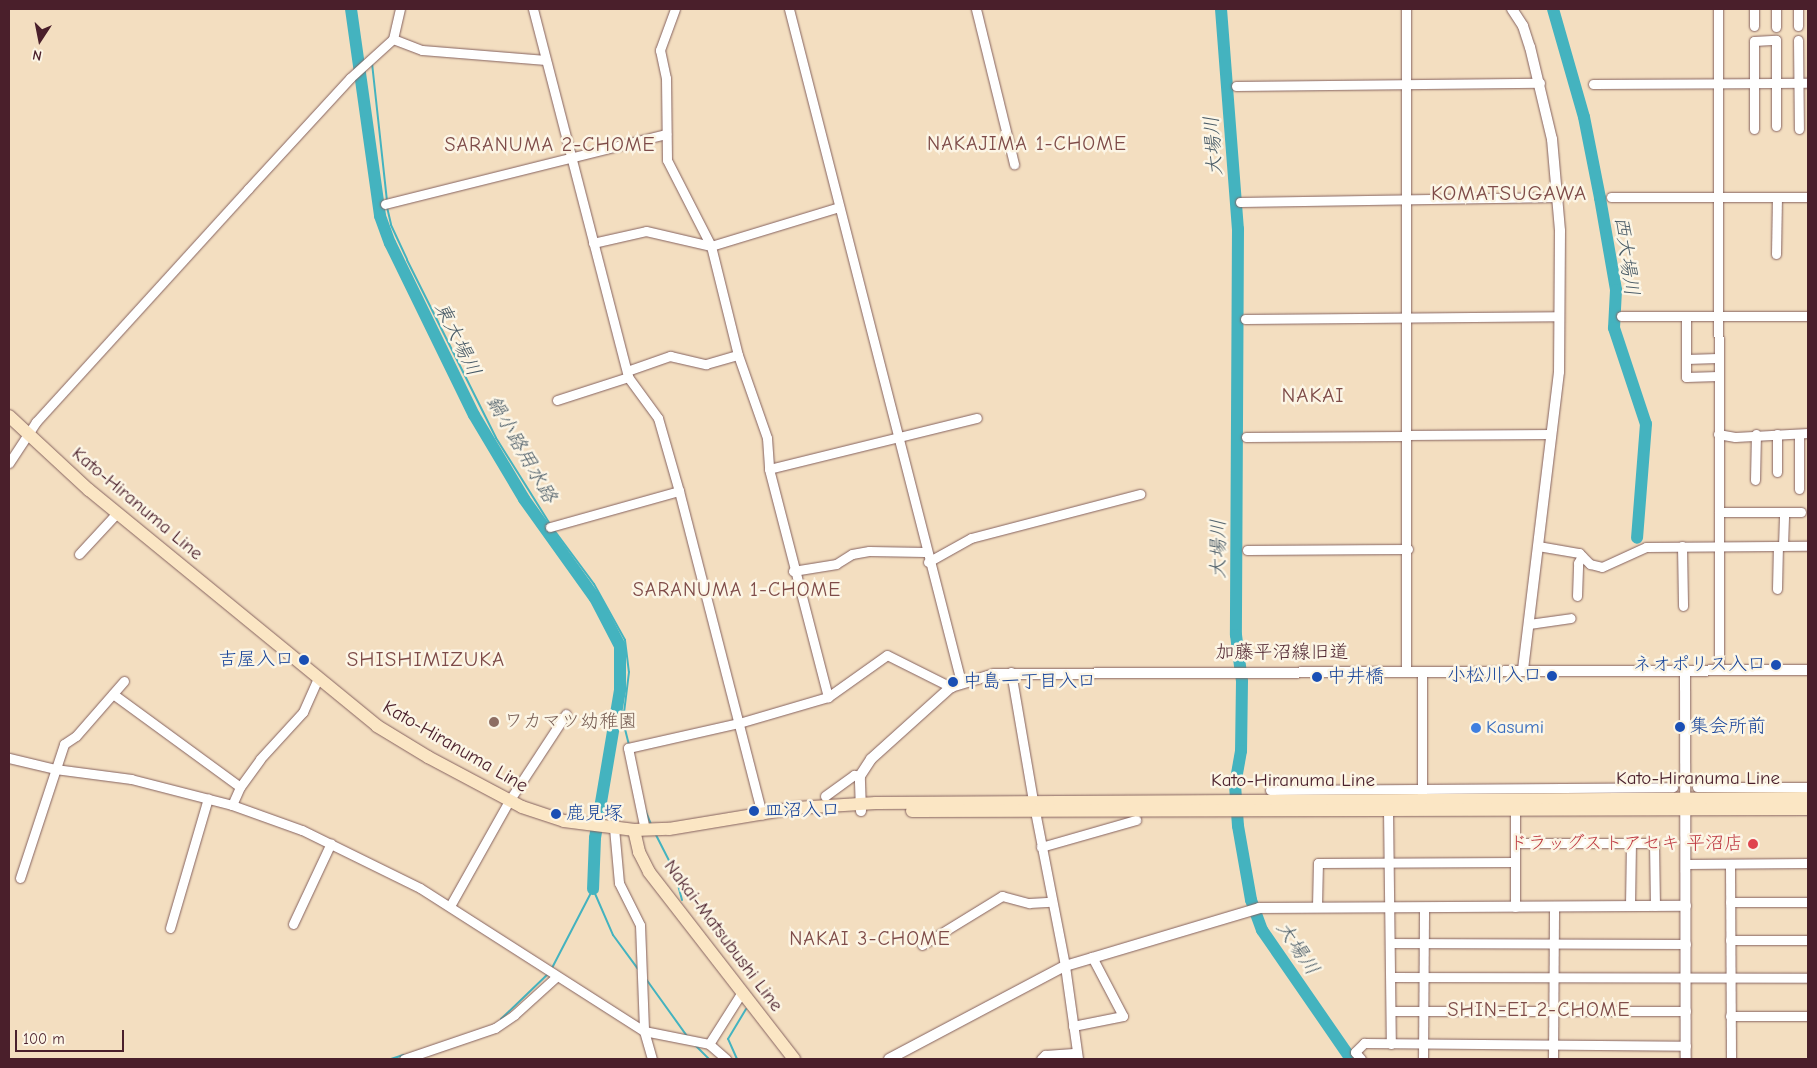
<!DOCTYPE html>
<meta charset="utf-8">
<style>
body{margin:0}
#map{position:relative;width:1817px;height:1068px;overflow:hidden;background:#f3dec0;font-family:"Comic Neue","Klee One",sans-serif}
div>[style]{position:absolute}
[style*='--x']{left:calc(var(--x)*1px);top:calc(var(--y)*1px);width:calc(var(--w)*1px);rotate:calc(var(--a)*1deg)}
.stream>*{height:2px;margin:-1px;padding:0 1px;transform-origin:1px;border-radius:1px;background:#44b3bf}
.river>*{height:12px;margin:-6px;padding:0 6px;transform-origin:6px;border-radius:6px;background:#44b3bf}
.roads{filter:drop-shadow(0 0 1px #85625f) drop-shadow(0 0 1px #85625f)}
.minor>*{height:9px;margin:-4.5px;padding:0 4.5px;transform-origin:4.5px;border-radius:4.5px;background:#fff}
.tertiary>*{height:10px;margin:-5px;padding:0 5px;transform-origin:5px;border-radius:5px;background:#fff}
.secondary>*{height:12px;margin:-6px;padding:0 6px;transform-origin:6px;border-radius:6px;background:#fbe6c4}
.dots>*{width:14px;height:14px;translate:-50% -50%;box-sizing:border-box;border:2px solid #fcf5e5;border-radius:50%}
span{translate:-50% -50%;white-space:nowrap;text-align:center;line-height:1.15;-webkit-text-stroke:5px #fcf5e5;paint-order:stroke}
.street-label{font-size:19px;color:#4a1f2b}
.transit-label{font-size:19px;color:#164399}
.right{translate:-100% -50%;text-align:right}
.left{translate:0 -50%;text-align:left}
.education-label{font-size:19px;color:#785e54}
.shop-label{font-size:19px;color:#366cbe}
.health-label{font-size:19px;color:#be3a42}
.neighbourhood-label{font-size:20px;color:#7e4b48;letter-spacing:1px}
.water-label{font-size:20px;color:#485a66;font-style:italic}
.quarter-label{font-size:21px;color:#7e4b48;letter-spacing:1px}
.frame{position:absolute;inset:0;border:10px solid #4a1f2b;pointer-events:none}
.north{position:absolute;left:15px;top:15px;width:50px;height:50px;-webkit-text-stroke:4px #fcf5e5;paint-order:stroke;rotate:191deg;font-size:14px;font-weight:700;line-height:20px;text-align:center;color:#4a1f2b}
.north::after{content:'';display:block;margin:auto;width:18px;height:22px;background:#4a1f2b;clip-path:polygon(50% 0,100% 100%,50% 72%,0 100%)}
.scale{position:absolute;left:15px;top:1030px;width:109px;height:22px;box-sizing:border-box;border:2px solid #4a1f2b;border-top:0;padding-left:6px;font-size:15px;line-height:18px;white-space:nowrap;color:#4a1f2b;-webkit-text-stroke:4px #fcf5e5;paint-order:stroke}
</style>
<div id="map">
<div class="stream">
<i style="--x:372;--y:63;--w:138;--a:83.8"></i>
<i style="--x:387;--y:207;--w:18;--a:77"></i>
<i style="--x:391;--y:225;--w:38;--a:65"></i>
<i style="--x:407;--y:260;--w:199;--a:63.4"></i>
<i style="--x:496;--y:438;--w:102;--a:57.9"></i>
<i style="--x:554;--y:530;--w:67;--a:53.5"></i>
<i style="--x:594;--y:584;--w:64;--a:61"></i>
<i style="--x:625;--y:640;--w:32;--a:83"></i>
<i style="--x:629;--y:672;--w:49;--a:97"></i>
<i style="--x:623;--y:721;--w:25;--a:76"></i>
<i style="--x:645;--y:810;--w:15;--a:67"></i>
<i style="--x:656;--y:835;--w:39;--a:63"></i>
<i style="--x:674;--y:870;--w:31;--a:75"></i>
<i style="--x:593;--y:889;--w:50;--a:66.5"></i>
<i style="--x:613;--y:935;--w:42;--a:53.7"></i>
<i style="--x:552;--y:968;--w:89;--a:-62.6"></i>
<i style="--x:646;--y:979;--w:70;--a:54.3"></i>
<i style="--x:501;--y:1019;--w:65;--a:-43.8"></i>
<i style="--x:695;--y:1045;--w:20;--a:45"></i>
<i style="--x:391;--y:1059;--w:13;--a:-18"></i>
<i style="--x:737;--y:1059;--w:22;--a:-114"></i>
<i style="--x:728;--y:1039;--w:35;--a:-59"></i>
</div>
<div class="river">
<i style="--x:351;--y:9;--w:209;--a:82"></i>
<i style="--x:380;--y:216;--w:29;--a:70"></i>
<i style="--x:390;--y:243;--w:191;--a:64"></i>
<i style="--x:474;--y:415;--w:98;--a:59.2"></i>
<i style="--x:524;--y:499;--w:122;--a:54.4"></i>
<i style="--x:595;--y:598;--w:54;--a:62.5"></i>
<i style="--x:620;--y:646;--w:44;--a:90"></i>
<i style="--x:620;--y:690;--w:150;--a:99.6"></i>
<i style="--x:595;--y:838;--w:51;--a:92.2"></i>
<i style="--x:1221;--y:9;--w:221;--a:85.6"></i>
<i style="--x:1238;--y:229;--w:406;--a:90.3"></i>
<i style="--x:1236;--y:635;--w:46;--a:82.6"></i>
<i style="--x:1242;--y:681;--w:70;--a:90.8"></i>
<i style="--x:1241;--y:751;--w:35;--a:100"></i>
<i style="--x:1235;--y:785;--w:41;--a:85.8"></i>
<i style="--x:1238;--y:826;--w:75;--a:80"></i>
<i style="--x:1251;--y:900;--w:32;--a:70"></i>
<i style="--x:1262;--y:930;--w:157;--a:55.4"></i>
<i style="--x:1553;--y:9;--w:112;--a:74"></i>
<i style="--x:1584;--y:117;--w:83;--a:78.8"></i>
<i style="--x:1600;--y:198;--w:93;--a:80.1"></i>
<i style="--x:1616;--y:290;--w:38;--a:93"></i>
<i style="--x:1614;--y:328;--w:101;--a:71.6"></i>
<i style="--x:1646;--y:424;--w:114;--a:94.5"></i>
</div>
<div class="roads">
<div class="minor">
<i style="--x:533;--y:9;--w:380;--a:75.5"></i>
<i style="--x:628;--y:377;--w:51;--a:53.8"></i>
<i style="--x:658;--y:418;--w:76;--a:74"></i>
<i style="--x:679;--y:491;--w:334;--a:75.6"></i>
<i style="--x:675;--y:9;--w:44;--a:110.1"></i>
<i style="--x:660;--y:50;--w:29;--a:78"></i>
<i style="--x:666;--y:78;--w:82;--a:89.3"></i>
<i style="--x:667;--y:160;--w:97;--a:62.9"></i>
<i style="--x:711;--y:246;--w:112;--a:76.1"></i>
<i style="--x:738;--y:355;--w:88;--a:70.7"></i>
<i style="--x:767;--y:438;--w:31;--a:86"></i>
<i style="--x:769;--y:469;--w:236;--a:75.5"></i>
<i style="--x:789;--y:9;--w:695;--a:75.66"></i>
<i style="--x:976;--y:9;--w:160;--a:76.2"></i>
<i style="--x:1406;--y:9;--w:662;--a:90"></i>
<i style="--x:1718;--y:9;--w:661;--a:89.91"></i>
<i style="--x:1754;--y:9;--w:17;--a:90"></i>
<i style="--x:1776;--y:9;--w:18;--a:90"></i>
<i style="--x:1798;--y:9;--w:17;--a:90"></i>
<i style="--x:393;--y:39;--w:31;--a:21"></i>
<i style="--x:422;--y:50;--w:124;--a:4.6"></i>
<i style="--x:1798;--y:40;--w:89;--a:89.4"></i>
<i style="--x:1593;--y:84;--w:215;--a:-0.3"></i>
<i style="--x:1236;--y:86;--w:304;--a:-0.6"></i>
<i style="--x:1754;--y:129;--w:88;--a:-90"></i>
<i style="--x:1754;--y:41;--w:22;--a:-3"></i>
<i style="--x:1776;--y:40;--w:86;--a:90"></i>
<i style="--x:1611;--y:197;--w:197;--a:0"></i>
<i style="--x:1240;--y:202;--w:318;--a:-0.9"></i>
<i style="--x:385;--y:204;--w:290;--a:-14"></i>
<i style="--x:593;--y:243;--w:54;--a:-12.8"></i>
<i style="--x:646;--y:231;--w:67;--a:13"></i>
<i style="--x:711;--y:246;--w:134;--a:-16.9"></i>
<i style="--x:1776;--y:254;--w:57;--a:-89"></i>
<i style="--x:1621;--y:316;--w:187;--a:0"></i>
<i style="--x:1686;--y:317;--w:60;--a:90"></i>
<i style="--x:1686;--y:377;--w:32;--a:-2"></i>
<i style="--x:1245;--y:319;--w:314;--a:-0.5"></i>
<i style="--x:1686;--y:359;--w:32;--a:-2"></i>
<i style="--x:627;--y:371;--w:46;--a:-19.2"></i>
<i style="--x:670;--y:356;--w:37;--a:13"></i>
<i style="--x:706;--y:364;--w:33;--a:-16"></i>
<i style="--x:557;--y:400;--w:75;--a:-17.9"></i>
<i style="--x:1718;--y:434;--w:17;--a:10"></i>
<i style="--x:1735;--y:437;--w:73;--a:-3.1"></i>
<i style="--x:1777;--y:434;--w:38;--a:90"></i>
<i style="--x:1799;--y:434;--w:55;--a:90"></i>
<i style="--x:1406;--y:435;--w:145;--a:-0.4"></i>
<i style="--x:1246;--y:437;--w:160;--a:-0.4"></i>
<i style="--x:9;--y:463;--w:49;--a:-56.6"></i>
<i style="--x:36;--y:422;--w:315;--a:-47.7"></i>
<i style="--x:248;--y:189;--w:151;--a:-47.4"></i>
<i style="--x:350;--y:78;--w:58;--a:-42.2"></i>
<i style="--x:393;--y:39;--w:31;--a:-77"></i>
<i style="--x:769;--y:469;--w:214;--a:-13.8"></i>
<i style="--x:1755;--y:480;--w:46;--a:-88.8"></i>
<i style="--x:1719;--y:512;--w:82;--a:0"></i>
<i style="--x:550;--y:527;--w:134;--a:-15.6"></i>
<i style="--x:1538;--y:546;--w:42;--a:9.7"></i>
<i style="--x:1579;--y:553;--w:16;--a:45"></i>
<i style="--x:1590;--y:564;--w:12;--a:14"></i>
<i style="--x:1602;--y:567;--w:48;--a:-24.4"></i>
<i style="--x:1646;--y:547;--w:162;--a:-0.4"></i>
<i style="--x:1682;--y:546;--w:60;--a:89"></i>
<i style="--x:1783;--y:546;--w:34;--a:-88"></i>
<i style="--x:1247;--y:550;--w:161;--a:-0.4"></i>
<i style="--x:79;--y:554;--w:56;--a:-47.2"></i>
<i style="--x:928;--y:562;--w:49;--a:-29.2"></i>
<i style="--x:971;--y:538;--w:175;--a:-14.6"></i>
<i style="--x:793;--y:571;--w:44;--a:-9.2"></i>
<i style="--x:836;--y:564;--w:19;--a:-32"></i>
<i style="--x:852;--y:554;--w:17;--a:-10"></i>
<i style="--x:869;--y:551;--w:56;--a:1"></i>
<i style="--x:1777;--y:589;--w:43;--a:-88.7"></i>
<i style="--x:1577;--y:596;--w:33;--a:-88"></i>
<i style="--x:1578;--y:563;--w:8;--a:-60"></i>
<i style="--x:1529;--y:624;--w:42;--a:-8.1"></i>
<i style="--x:1422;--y:671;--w:122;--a:90"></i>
<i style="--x:1011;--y:672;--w:131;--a:80.3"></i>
<i style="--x:113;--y:694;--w:157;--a:36.2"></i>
<i style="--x:9;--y:758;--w:47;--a:13.4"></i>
<i style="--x:55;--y:769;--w:77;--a:7.5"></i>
<i style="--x:131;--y:779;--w:104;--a:14.4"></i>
<i style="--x:232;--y:805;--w:74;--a:19.7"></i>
<i style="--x:302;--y:830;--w:131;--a:26.2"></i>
<i style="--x:420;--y:888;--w:266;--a:32.6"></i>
<i style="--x:644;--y:1031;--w:66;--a:11.3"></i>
<i style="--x:709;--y:1044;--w:62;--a:-57.6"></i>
<i style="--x:1697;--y:787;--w:111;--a:0"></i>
<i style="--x:1270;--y:790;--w:403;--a:-0.4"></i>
<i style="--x:825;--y:796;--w:36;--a:-36"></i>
<i style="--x:854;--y:775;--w:6;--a:9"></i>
<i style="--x:232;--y:805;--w:20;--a:-66"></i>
<i style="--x:240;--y:787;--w:34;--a:-54"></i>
<i style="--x:260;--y:759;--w:64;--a:-47.5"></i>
<i style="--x:303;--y:712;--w:37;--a:-66"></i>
<i style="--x:1515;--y:808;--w:99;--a:90"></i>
<i style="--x:1388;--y:809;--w:235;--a:89.3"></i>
<i style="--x:1035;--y:811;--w:158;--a:79"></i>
<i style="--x:1065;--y:966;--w:94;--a:82"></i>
<i style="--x:614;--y:828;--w:55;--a:84.8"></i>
<i style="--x:619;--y:883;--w:47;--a:63.4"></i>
<i style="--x:640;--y:925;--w:106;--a:87.8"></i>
<i style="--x:644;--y:1031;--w:29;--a:74"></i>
<i style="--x:645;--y:830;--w:84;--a:-101.7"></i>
<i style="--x:628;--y:748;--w:114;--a:-12.7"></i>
<i style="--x:739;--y:723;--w:93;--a:-16.3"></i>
<i style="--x:828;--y:697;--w:72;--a:-35.4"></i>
<i style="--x:887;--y:655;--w:72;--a:26.6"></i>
<i style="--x:1515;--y:843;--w:139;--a:0"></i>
<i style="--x:1654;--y:843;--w:63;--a:89.1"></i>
<i style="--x:1041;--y:847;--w:99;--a:-15.9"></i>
<i style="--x:1686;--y:864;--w:122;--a:-0.5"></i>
<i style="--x:1730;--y:864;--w:195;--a:89.7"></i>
<i style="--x:20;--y:878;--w:141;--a:-71.8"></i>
<i style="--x:64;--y:744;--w:14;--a:-34"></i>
<i style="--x:76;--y:736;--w:73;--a:-48.9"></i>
<i style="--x:1730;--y:902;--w:78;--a:0"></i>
<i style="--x:450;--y:906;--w:120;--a:-60.7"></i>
<i style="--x:509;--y:801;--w:104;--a:-56.8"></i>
<i style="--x:1317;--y:906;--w:43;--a:-88.7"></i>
<i style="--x:1318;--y:863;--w:197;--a:-0.3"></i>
<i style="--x:1630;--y:906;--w:63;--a:-89.1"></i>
<i style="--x:293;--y:924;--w:89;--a:-64.9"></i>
<i style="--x:170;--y:928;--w:135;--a:-73.7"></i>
<i style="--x:1730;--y:940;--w:78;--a:0"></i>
<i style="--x:1391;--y:943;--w:295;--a:0.2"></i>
<i style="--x:922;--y:945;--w:94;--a:-31.5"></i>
<i style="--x:1002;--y:896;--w:28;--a:15"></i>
<i style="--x:1029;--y:903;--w:22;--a:-3"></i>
<i style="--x:1391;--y:977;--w:417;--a:0.1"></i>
<i style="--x:1392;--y:1011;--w:294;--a:0"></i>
<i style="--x:1730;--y:1016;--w:78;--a:0"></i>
<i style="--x:1073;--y:1026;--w:51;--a:-11.3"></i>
<i style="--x:1123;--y:1016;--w:67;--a:-117.7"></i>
<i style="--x:709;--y:1044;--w:23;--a:41"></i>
<i style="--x:404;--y:1059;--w:96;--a:-18.8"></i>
<i style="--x:495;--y:1028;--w:23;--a:-34"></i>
<i style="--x:514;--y:1015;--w:57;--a:-42.1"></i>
<i style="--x:1041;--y:1059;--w:6;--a:-45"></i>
<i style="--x:1045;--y:1055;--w:32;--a:-4"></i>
<i style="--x:1361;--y:1059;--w:9;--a:-131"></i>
<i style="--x:1355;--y:1052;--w:13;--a:-45"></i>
<i style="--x:1364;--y:1043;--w:322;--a:0.5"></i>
<i style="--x:1423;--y:1059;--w:152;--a:-89.6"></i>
<i style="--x:1553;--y:1059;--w:152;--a:-89.6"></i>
</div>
<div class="tertiary">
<i style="--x:1512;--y:9;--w:20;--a:57"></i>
<i style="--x:1523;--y:26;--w:22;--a:72"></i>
<i style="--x:1530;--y:47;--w:95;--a:76.6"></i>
<i style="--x:1552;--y:139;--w:92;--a:85"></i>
<i style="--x:1560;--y:231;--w:141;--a:90.4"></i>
<i style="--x:1559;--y:372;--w:300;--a:96.9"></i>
<i style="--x:1685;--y:670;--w:389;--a:89.9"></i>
<i style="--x:861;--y:811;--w:35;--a:-92"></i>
<i style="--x:860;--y:776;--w:20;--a:-57"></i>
<i style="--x:871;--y:759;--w:108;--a:-42"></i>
<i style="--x:951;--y:687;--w:45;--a:-16.8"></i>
<i style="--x:994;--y:674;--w:814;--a:-0.28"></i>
<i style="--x:889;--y:1059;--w:199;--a:-27.9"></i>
<i style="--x:1065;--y:966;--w:202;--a:-16.6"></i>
<i style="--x:1259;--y:908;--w:427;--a:-0.3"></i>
</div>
<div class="secondary">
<i style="--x:9;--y:416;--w:109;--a:42.8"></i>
<i style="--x:89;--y:490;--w:372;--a:39.3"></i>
<i style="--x:377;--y:726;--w:60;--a:31.3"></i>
<i style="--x:428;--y:757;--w:106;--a:28"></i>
<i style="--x:522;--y:807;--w:44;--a:18.4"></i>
<i style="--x:564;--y:821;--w:71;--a:7.3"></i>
<i style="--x:634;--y:830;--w:35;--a:-2"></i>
<i style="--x:669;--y:829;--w:129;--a:-9.4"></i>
<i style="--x:796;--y:808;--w:80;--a:-3.6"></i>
<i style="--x:876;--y:803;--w:932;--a:-0.31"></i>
<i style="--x:912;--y:811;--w:896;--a:-0.13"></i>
<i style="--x:634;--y:830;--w:23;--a:77"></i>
<i style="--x:639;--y:852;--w:22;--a:63"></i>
<i style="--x:649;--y:872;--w:237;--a:52.2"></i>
</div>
</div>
<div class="dots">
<i style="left:304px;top:660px;background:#1a4fb4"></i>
<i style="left:1776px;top:665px;background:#1a4fb4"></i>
<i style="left:1552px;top:676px;background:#1a4fb4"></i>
<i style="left:1317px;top:677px;background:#1a4fb4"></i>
<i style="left:953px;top:682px;background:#1a4fb4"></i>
<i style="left:494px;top:722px;background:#8d6e63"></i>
<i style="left:1680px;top:727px;background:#1a4fb4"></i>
<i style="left:1476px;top:728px;background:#3f7fe0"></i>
<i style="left:754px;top:811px;background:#1a4fb4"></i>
<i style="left:556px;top:814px;background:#1a4fb4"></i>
<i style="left:1753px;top:844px;background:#e0444e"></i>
</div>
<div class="street-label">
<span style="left:137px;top:504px;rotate:40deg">Kato-Hiranuma Line</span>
<span style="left:1282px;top:653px">加藤平沼線旧道</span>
<span style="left:455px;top:747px;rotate:30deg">Kato-Hiranuma Line</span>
<span style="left:1698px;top:779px">Kato-Hiranuma Line</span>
<span style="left:1293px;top:781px">Kato-Hiranuma Line</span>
<span style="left:723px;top:936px;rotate:53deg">Nakai-Matsubushi Line</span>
</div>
<div class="transit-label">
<span class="right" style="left:294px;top:660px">吉屋入口</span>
<span class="right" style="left:1766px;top:665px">ネオポリス入口</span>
<span class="right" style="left:1542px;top:676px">小松川入口</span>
<span class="left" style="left:1327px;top:677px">中井橋</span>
<span class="left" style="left:963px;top:682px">中島一丁目入口</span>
<span class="left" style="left:1690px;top:727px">集会所前</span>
<span class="left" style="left:764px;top:811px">皿沼入口</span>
<span class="left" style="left:566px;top:814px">鹿見塚</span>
</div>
<div class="education-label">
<span class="left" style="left:504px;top:722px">ワカマツ幼稚園</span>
</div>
<div class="shop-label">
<span class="left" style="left:1486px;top:728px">Kasumi</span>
</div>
<div class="health-label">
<span class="right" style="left:1743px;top:844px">ドラッグストアセキ 平沼店</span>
</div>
<div class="neighbourhood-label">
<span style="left:1027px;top:143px">NAKAJIMA 1-CHOME</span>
<span style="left:550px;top:144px">SARANUMA 2-CHOME</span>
<span style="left:737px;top:589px">SARANUMA 1-CHOME</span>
<span style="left:870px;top:938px">NAKAI 3-CHOME</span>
<span style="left:1539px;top:1009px">SHIN-EI 2-CHOME</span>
</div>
<div class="water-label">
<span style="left:1213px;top:146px;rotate:-94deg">大場川</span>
<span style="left:1627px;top:256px;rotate:82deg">西大場川</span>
<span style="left:458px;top:339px;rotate:64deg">東大場川</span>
<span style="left:522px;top:449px;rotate:60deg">鍋小路用水路</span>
<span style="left:1218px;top:549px;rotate:-90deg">大場川</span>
<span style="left:1298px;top:948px;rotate:56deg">大場川</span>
</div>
<div class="quarter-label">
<span style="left:1509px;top:193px">KOMATSUGAWA</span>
<span style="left:1313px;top:395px">NAKAI</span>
<span style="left:426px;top:659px">SHISHIMIZUKA</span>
</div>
<div class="frame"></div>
<div class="north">N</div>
<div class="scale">100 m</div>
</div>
